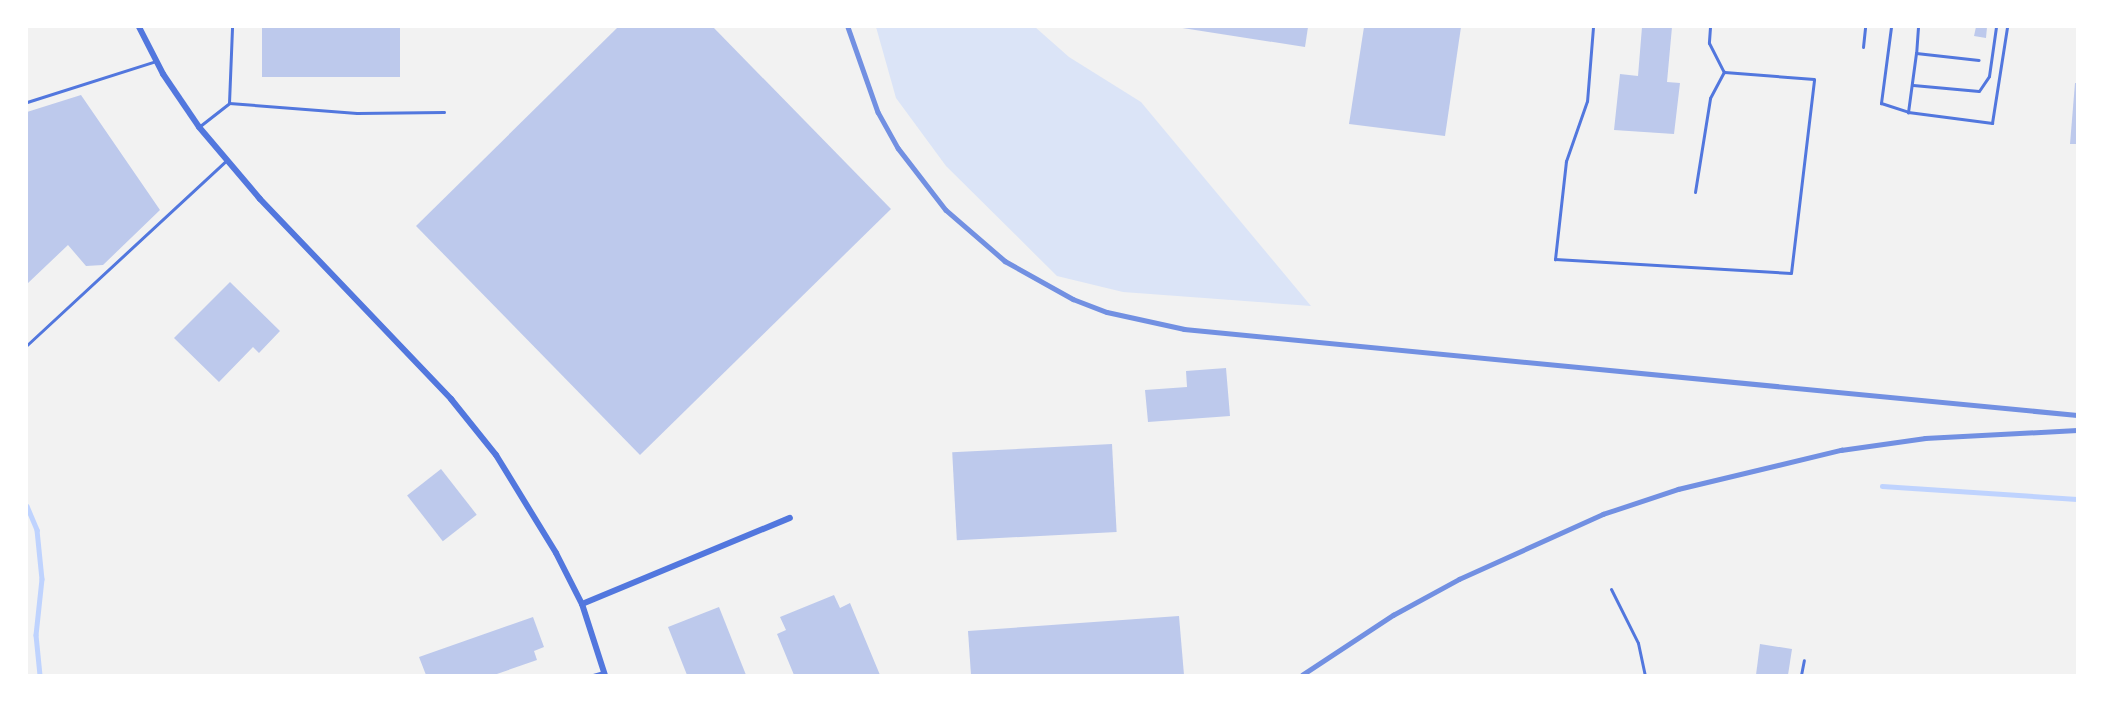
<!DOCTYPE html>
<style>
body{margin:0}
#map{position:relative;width:2104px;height:702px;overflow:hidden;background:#f2f2f2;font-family:Montserrat,sans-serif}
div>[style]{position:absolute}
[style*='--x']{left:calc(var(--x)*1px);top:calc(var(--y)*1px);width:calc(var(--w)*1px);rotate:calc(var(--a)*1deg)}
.green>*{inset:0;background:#dbe4f7}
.stream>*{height:4.5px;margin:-2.25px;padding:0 2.25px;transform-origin:2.25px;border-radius:2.25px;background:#bfd3fe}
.building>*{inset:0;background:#bdc9ec;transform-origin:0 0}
.service>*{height:3px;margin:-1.5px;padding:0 1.5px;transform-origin:1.5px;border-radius:1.5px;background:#5277de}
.minor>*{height:6px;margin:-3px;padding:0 3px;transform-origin:3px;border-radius:3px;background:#5277de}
.rail>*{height:4.5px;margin:-2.25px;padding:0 2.25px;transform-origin:2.25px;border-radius:2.25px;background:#7290e2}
span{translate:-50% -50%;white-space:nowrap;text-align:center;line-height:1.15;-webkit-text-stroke:4.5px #fff;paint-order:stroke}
.frame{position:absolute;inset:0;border:28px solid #fff;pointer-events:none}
</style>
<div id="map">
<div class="green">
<i style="clip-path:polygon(876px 27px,1035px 27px,1069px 57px,1141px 102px,1311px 306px,1123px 292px,1057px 276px,946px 166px,896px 98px)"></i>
</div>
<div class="stream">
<i style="--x:1882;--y:486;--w:195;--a:3.8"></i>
<i style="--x:27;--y:506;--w:26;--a:67"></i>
<i style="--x:37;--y:530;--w:49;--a:84.2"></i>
<i style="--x:42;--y:579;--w:56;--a:96.1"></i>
<i style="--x:36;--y:635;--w:40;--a:84.3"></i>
</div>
<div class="building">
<i style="left:262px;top:27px;width:138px;height:50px"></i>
<i style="clip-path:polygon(618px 27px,713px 27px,891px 209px,640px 455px,416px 226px)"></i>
<i style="clip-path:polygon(1176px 27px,1308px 27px,1305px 47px)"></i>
<i style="clip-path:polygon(1364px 27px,1461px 27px,1445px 136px,1349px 124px)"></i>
<i style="clip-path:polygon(1642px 27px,1672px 27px,1667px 82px,1680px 83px,1674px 134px,1614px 130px,1620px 74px,1638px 76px)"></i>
<i style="clip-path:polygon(1976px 27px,1987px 27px,1986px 38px,1974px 36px)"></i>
<i style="clip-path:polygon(2075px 83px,2077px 83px,2077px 144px,2070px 144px)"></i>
<i style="clip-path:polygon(81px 95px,160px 210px,103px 265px,86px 266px,68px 245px,27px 284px,27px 112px)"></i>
<i style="clip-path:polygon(230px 282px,280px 331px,259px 353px,253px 347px,219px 382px,174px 338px)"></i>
<i style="clip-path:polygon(1226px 368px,1230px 416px,1148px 422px,1145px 390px,1187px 387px,1186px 371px)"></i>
<i style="left:1112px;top:444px;width:88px;height:160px;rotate:87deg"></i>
<i style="left:441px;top:469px;width:58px;height:43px;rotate:52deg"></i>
<i style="clip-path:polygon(834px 595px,840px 608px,850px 603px,880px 675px,794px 675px,777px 634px,786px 630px,780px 617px)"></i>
<i style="clip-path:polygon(719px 607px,746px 675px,687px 675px,668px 627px)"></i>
<i style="clip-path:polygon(1179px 616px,1184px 675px,971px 675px,968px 631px)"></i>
<i style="clip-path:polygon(533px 617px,544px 647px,534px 651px,537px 660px,494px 675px,426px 675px,419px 657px)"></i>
<i style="clip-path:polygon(1760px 644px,1792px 649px,1788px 675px,1756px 675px)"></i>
</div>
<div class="service">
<i style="--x:1593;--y:27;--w:74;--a:94.6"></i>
<i style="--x:1587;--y:101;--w:64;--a:109.3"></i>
<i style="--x:1566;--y:161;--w:99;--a:96.4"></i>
<i style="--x:1555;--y:259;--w:236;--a:3.4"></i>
<i style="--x:1791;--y:273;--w:195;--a:-83.2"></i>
<i style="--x:1814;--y:79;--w:90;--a:-175.6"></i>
<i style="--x:1710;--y:27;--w:16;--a:94"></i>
<i style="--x:1709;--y:43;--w:33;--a:63"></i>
<i style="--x:1891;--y:27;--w:77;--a:97.5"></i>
<i style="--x:1881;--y:103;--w:28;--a:18"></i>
<i style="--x:1918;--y:27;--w:26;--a:94"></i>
<i style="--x:1916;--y:53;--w:63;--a:6.3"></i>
<i style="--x:1863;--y:47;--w:20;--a:-84"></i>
<i style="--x:1916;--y:53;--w:60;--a:97.7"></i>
<i style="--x:1908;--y:112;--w:85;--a:7.5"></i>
<i style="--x:1992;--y:123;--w:97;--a:-81.1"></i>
<i style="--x:1913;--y:85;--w:66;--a:5.2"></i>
<i style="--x:1979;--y:91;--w:18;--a:-56"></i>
<i style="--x:1989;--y:76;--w:49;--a:-81.9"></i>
<i style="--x:27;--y:102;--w:135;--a:-17.6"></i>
<i style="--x:229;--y:103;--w:76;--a:-87.7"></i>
<i style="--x:200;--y:126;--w:37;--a:-38"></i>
<i style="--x:229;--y:103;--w:128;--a:4.5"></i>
<i style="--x:357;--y:113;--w:87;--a:-0.7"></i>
<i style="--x:1695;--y:192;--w:95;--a:-80.9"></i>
<i style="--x:1710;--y:98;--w:30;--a:-62"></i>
<i style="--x:27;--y:345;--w:271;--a:-42.8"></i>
<i style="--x:1611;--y:589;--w:60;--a:63.4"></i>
<i style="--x:1638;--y:643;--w:33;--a:78"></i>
<i style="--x:593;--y:675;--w:10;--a:-17"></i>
<i style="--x:1801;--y:675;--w:15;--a:-79"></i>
</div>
<div class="minor">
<i style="--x:139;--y:27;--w:53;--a:62.9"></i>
<i style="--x:163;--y:74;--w:64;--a:55.8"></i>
<i style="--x:199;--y:127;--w:94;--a:49.7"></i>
<i style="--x:260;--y:199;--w:277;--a:46.3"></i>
<i style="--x:451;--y:399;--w:72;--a:51.2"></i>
<i style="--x:496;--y:455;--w:115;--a:58.5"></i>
<i style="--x:556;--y:553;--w:57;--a:63"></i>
<i style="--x:582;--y:604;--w:75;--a:72.1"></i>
<i style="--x:582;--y:604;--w:225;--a:-22.5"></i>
</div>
<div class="rail">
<i style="--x:848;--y:27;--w:90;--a:70.6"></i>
<i style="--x:878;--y:112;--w:41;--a:60.9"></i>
<i style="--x:898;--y:148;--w:78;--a:52.3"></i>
<i style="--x:946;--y:210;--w:78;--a:40.8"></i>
<i style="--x:1005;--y:261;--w:78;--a:29.2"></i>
<i style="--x:1073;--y:299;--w:36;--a:21"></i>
<i style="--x:1107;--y:312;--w:79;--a:12.4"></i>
<i style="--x:1184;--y:329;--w:897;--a:5.5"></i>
<i style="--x:1302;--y:675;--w:109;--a:-33.4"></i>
<i style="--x:1393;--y:615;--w:75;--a:-28.6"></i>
<i style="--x:1459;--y:579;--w:158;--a:-24.3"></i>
<i style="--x:1603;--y:514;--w:79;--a:-18.4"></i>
<i style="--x:1678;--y:489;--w:168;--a:-13.5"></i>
<i style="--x:1841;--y:450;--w:85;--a:-8.1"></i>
<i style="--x:1925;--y:438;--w:152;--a:-3"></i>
</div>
<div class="frame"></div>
</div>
